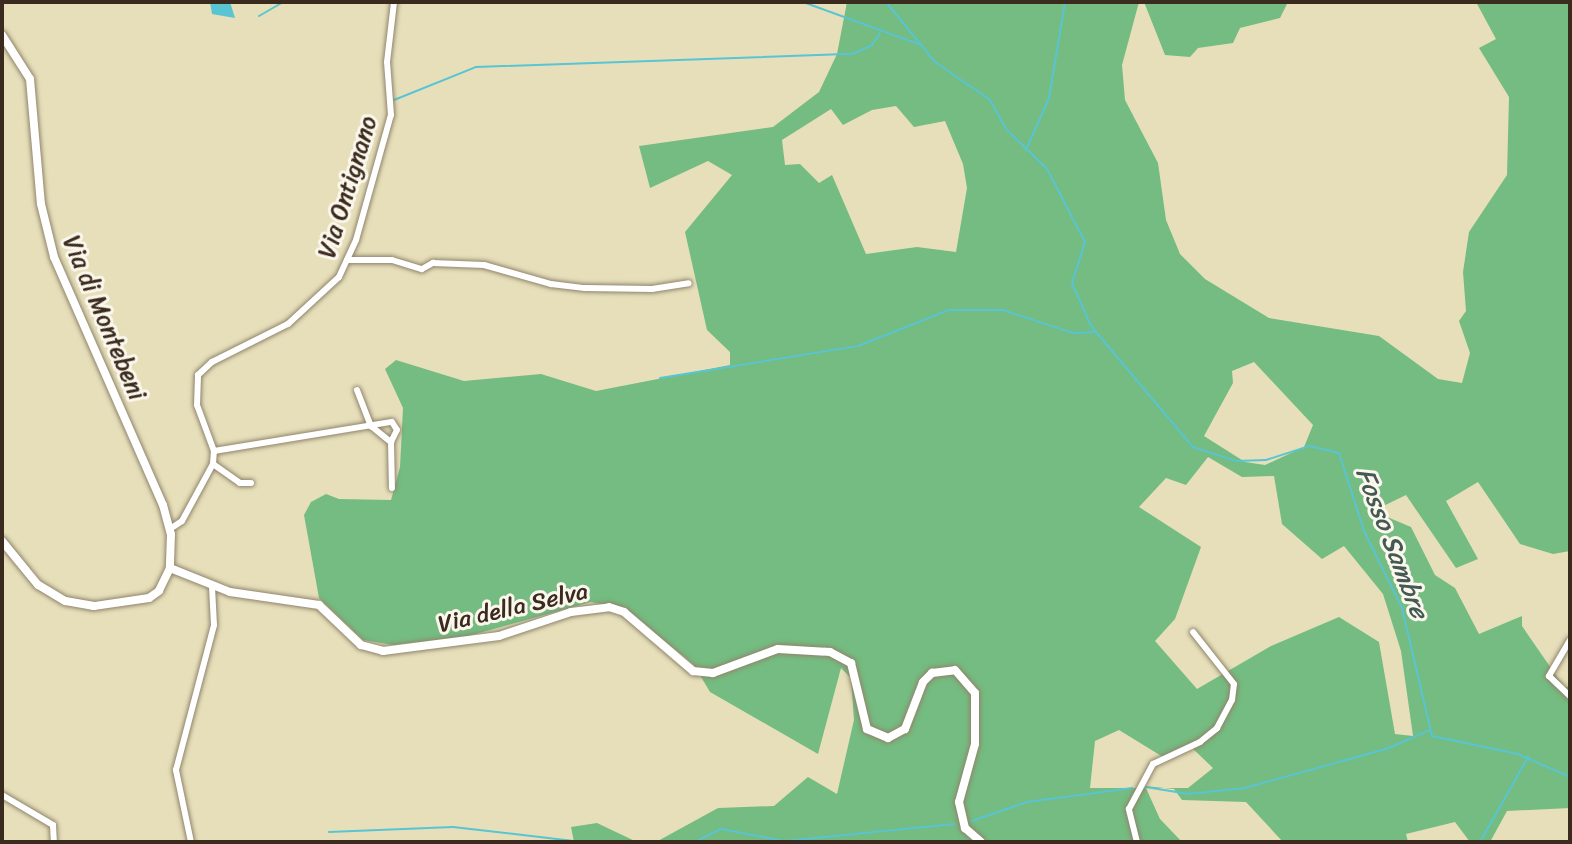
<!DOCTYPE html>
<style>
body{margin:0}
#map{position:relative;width:1572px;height:844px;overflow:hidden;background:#e6dfba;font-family:Sriracha,sans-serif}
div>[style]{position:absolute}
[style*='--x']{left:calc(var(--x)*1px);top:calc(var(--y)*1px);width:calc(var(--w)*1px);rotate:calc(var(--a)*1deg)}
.forest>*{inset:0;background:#74bc81}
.water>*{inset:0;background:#59c4d2}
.stream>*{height:2px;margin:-1px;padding:0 1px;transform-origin:1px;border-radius:1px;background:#59c4d2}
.roads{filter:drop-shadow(0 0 2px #90846c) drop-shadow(0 0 2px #90846c)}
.street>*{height:6px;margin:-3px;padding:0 3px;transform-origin:3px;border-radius:3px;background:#fff}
.secondary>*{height:8px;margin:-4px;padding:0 4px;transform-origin:4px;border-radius:4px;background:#fff}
span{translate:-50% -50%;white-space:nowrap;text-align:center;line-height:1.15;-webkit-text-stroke:6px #fbf7ec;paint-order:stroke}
.street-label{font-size:24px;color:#3b2a1e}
.water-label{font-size:26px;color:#445854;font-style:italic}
.frame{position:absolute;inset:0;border:4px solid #3b2a1e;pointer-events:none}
</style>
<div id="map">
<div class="forest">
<i style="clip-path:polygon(evenodd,847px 2px,1139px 2px,1122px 65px,1125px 100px,1158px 163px,1166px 220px,1180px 254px,1205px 279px,1269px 318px,1379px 336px,1438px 379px,1462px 383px,1470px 353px,1459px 321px,1466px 311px,1463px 272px,1469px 232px,1507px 175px,1509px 97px,1479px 48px,1496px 39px,1476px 2px,1570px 2px,1570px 551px,1553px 554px,1520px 544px,1478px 482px,1446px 501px,1478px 559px,1456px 568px,1406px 495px,1373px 511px,1411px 527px,1435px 575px,1455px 588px,1479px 634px,1522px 616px,1522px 626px,1564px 687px,1570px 687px,1570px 808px,1507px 811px,1490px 842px,1470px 842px,1455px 822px,1406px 834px,1408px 842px,1283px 842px,1246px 802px,1182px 800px,1174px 789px,1145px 786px,1160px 819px,1182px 842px,656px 842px,718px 808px,774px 806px,808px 777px,837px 794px,854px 720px,851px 678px,841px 668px,818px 754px,710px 692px,694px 665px,626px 609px,591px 602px,468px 636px,393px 645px,363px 640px,319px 598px,304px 515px,311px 502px,326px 494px,339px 499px,391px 500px,400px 467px,403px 408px,385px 369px,396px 360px,464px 381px,541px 374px,596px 391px,730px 365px,730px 352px,707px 330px,685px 232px,732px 175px,708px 161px,650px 188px,639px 146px,773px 127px,819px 92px,837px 54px,847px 2px,896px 106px,914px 127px,945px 121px,963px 164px,967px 188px,956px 252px,917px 247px,866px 254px,832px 175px,819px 183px,800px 164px,785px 165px,782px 140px,831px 109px,843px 125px,872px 110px,896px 106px,847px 2px,1254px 362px,1313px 425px,1304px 447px,1265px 465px,1245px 462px,1204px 436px,1233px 383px,1232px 371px,1254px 362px,847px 2px,1208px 457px,1242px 477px,1274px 476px,1282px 524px,1322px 559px,1344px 546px,1383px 594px,1401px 651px,1413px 736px,1395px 734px,1379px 642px,1339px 617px,1271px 646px,1197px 689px,1155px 641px,1175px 619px,1201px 547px,1139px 507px,1166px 478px,1186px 485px,1208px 457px,847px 2px,1119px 730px,1163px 757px,1190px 746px,1213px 768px,1188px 788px,1090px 788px,1095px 741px,1119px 730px)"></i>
<i style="clip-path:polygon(1144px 2px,1288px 2px,1280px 18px,1240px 28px,1233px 43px,1198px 48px,1190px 57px,1165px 55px)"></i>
<i style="clip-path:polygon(597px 823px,637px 842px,574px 842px,571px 827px)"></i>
</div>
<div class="water">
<i style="clip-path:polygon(210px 2px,230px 2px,235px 18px,212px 14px)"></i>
</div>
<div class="stream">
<i style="--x:803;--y:2;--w:126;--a:20"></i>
<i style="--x:886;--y:2;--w:77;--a:50.8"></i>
<i style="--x:935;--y:62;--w:67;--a:34.6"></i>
<i style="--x:990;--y:100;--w:33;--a:61"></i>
<i style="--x:1006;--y:129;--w:57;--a:44.3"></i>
<i style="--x:1047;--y:169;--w:82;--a:62.5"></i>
<i style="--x:1085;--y:242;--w:43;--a:107.6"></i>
<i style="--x:1072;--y:283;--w:47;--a:66.2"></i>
<i style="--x:1091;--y:326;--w:158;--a:49.9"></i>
<i style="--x:1193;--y:447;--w:45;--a:18"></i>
<i style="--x:1236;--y:461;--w:30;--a:-2"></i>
<i style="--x:1266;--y:460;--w:45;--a:-18"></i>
<i style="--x:1309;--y:446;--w:31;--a:13"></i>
<i style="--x:1339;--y:453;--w:82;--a:72.2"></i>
<i style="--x:1364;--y:531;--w:86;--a:63.7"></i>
<i style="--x:1402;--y:608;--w:131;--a:76.8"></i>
<i style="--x:1432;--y:736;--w:88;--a:11.8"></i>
<i style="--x:1518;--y:754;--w:57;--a:23.9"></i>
<i style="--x:259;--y:16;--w:28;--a:-30"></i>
<i style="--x:394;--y:100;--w:88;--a:-21.9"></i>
<i style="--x:476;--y:67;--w:377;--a:-2"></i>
<i style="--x:853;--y:54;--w:21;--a:-25"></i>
<i style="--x:872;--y:45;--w:14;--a:-56"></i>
<i style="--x:1026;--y:150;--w:57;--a:-66.1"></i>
<i style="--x:1049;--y:98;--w:97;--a:-80.5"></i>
<i style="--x:660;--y:378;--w:201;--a:-9.2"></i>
<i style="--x:858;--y:346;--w:98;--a:-21.6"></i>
<i style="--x:949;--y:310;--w:54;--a:0"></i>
<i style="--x:1003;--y:310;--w:74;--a:18.2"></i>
<i style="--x:1073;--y:333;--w:21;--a:-3"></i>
<i style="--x:1146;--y:787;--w:43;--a:9.5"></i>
<i style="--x:1188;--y:794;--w:57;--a:-6"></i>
<i style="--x:1245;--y:788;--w:149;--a:-15.5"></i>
<i style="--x:1389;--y:748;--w:45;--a:-23.7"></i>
<i style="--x:972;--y:821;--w:58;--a:-19.1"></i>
<i style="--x:1027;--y:802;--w:106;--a:-7.6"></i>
<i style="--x:329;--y:832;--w:124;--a:-2.3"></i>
<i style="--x:453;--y:827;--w:130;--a:6.6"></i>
<i style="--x:695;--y:842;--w:29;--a:-27"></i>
<i style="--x:721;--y:829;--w:64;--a:10.8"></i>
<i style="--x:784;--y:841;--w:171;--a:-5.7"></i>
<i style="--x:1480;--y:842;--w:98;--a:-60.5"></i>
</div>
<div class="roads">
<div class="street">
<i style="--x:347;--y:260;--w:45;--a:0"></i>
<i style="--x:392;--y:260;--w:31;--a:17"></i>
<i style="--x:422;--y:269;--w:13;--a:-29"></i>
<i style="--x:433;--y:263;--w:51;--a:2.2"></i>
<i style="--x:484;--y:265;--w:70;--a:15.8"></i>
<i style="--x:551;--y:284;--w:34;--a:7"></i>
<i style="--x:585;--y:288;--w:67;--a:0.9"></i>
<i style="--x:652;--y:289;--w:37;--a:-9"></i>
<i style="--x:357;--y:390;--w:39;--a:69"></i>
<i style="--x:371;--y:426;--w:26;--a:39"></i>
<i style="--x:214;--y:451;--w:180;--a:-9.3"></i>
<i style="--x:392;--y:422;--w:9;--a:58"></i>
<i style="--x:397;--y:430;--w:13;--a:117"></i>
<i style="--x:391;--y:442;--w:46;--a:88.8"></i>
<i style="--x:213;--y:464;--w:33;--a:35"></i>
<i style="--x:240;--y:483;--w:11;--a:0"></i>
<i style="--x:170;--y:529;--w:14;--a:-34"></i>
<i style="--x:182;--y:521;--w:65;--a:-61.5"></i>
<i style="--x:213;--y:464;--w:13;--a:-86"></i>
<i style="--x:214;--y:451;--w:49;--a:-110.3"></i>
<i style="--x:197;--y:405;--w:30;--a:-88"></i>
<i style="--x:198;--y:375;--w:19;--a:-43"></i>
<i style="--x:212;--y:362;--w:85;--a:-26.6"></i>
<i style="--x:288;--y:324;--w:69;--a:-42.7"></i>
<i style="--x:339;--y:277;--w:41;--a:-65.3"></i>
<i style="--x:356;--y:240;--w:130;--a:-74.4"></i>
<i style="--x:391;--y:115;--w:53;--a:-94.3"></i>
<i style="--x:387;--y:62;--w:60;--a:-83.3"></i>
<i style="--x:1570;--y:640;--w:42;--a:120.3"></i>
<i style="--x:1549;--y:676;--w:29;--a:44"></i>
<i style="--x:2;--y:795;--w:59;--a:30.5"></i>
<i style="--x:53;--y:825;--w:17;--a:87"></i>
<i style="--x:191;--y:842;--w:74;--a:-101.8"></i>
<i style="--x:176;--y:770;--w:150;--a:-75.3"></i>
<i style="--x:214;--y:625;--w:37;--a:-93"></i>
<i style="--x:1137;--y:842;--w:34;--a:-104"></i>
<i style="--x:1129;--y:809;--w:51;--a:-61.9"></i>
<i style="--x:1153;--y:764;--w:52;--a:-25.1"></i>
<i style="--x:1200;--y:742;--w:22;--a:-39"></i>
<i style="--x:1217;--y:728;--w:32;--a:-62"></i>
<i style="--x:1232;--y:700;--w:16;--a:-83"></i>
<i style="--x:1234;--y:684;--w:66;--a:-128.3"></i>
</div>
<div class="secondary">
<i style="--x:2;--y:35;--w:52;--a:57.5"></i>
<i style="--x:30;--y:79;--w:125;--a:85"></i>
<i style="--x:41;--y:204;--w:55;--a:76.2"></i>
<i style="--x:54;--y:257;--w:271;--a:66.3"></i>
<i style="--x:163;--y:505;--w:30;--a:75"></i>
<i style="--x:171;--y:534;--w:34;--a:92"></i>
<i style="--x:170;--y:568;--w:25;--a:116"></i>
<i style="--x:159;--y:591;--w:12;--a:145"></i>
<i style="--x:149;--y:598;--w:56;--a:171.7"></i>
<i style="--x:94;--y:606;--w:29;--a:-170"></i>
<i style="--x:65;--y:601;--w:31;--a:-149"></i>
<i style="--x:38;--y:585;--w:57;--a:-129.3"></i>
<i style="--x:170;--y:568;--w:65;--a:21.8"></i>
<i style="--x:230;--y:592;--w:90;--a:8.3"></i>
<i style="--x:319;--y:605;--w:58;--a:43.6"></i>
<i style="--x:361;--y:645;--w:23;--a:15"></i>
<i style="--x:383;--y:651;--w:117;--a:-7.4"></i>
<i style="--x:499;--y:636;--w:76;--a:-18.4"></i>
<i style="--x:571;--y:612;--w:38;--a:-7"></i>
<i style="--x:609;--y:607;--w:16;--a:18"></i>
<i style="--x:624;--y:612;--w:91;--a:40.5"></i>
<i style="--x:693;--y:671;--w:20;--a:6"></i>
<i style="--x:713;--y:673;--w:69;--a:-20.3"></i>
<i style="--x:778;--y:649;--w:52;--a:3.3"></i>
<i style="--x:830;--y:652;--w:24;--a:28"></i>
<i style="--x:851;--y:663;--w:68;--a:76.4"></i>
<i style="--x:867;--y:729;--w:23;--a:23"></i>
<i style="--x:888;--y:738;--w:19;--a:-28"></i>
<i style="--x:905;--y:729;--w:50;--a:-69"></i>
<i style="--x:923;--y:682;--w:13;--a:-45"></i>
<i style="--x:932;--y:673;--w:23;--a:-7"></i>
<i style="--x:955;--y:670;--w:30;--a:49"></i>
<i style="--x:975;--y:693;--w:51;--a:90"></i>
<i style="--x:975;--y:744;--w:60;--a:105.4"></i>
<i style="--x:959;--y:802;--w:27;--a:77"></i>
<i style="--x:965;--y:828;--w:21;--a:41"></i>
</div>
</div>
<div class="street-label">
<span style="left:348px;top:187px;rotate:-73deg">Via Ontignano</span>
<span style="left:104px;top:318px;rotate:67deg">Via di Montebeni</span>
<span style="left:513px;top:608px;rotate:-13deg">Via della Selva</span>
</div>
<div class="water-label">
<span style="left:1392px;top:543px;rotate:69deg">Fosso Sambre</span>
</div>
<div class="frame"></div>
</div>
